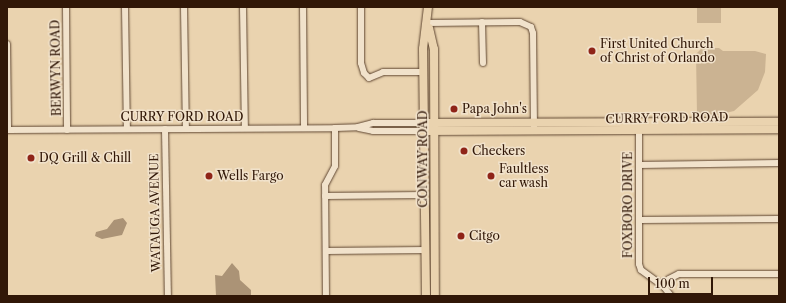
<!DOCTYPE html>
<style>
body{margin:0}
#map{position:relative;width:786px;height:303px;overflow:hidden;background:#ead3af;font-family:"Libre Caslon Text",serif}
div>[style]{position:absolute}
[style*='--x']{left:calc(var(--x)*1px);top:calc(var(--y)*1px);width:calc(var(--w)*1px);rotate:calc(var(--a)*1deg)}
.green>*{inset:0;background:#cbb392;transform-origin:0 0}
.water>*{inset:0;background:#ab9376}
.roads{filter:drop-shadow(0 0 1px #5f4631) drop-shadow(0 0 1px #5f4631)}
.minor>*{height:6px;margin:-3px;padding:0 3px;transform-origin:3px;border-radius:3px;background:#f1e2cb}
.major>*{height:8px;margin:-4px;padding:0 4px;transform-origin:4px;border-radius:4px;background:#ead3af}
.dots>*{width:11px;height:11px;translate:-50% -50%;box-sizing:border-box;border:2px solid #f1e2cb;border-radius:50%}
span{translate:-50% -50%;white-space:nowrap;text-align:center;line-height:1.15;-webkit-text-stroke:3px #f1e2cb;paint-order:stroke}
.poi-label{font-size:12px;color:#311707}
.left{translate:0 -50%;text-align:left}
.street-label{font-size:12px;color:#311707}
.frame{position:absolute;inset:0;border:8px solid #311707;pointer-events:none}
.scale{position:absolute;left:648px;top:277px;width:65px;height:18px;box-sizing:border-box;border:2px solid #311707;border-top:0;padding-left:5px;font-size:12px;line-height:14px;white-space:nowrap;color:#311707;-webkit-text-stroke:3px #f1e2cb;paint-order:stroke}
</style>
<div id="map">
<div class="green">
<i style="left:697px;top:7px;width:24px;height:16px"></i>
<i style="clip-path:polygon(702px 48px,719px 48px,723px 51px,755px 51px,766px 54px,765px 72px,758px 90px,734px 111px,716px 115px,697px 115px,696px 54px)"></i>
</div>
<div class="water">
<i style="clip-path:polygon(123px 218px,127px 223px,122px 235px,102px 239px,95px 236px,96px 232px,107px 229px,114px 220px)"></i>
<i style="clip-path:polygon(232px 263px,239px 271px,240px 280px,251px 290px,251px 296px,216px 296px,215px 275px,222px 276px)"></i>
</div>
<div class="roads">
<div class="minor">
<i style="--x:66;--y:7;--w:123;--a:89.5"></i>
<i style="--x:125;--y:7;--w:122;--a:89.1"></i>
<i style="--x:184;--y:7;--w:122;--a:89.1"></i>
<i style="--x:243;--y:7;--w:121;--a:89.1"></i>
<i style="--x:303;--y:7;--w:121;--a:89.5"></i>
<i style="--x:361;--y:7;--w:56;--a:90"></i>
<i style="--x:361;--y:63;--w:10;--a:73"></i>
<i style="--x:364;--y:73;--w:7;--a:45"></i>
<i style="--x:369;--y:78;--w:15;--a:-23"></i>
<i style="--x:383;--y:72;--w:40;--a:0"></i>
<i style="--x:482;--y:22;--w:41;--a:88.6"></i>
<i style="--x:428;--y:23;--w:92;--a:-0.6"></i>
<i style="--x:520;--y:22;--w:12;--a:24"></i>
<i style="--x:531;--y:27;--w:6;--a:72"></i>
<i style="--x:533;--y:33;--w:94;--a:89.4"></i>
<i style="--x:7;--y:44;--w:86;--a:89.3"></i>
<i style="--x:639;--y:126;--w:138;--a:90"></i>
<i style="--x:639;--y:264;--w:6;--a:72"></i>
<i style="--x:641;--y:270;--w:29;--a:36"></i>
<i style="--x:664;--y:287;--w:11;--a:52"></i>
<i style="--x:359;--y:128;--w:14;--a:12"></i>
<i style="--x:373;--y:131;--w:51;--a:0"></i>
<i style="--x:165;--y:129;--w:167;--a:89"></i>
<i style="--x:7;--y:130;--w:328;--a:-0.3"></i>
<i style="--x:335;--y:128;--w:23;--a:-2"></i>
<i style="--x:358;--y:127;--w:16;--a:-15"></i>
<i style="--x:373;--y:123;--w:51;--a:0"></i>
<i style="--x:639;--y:165;--w:140;--a:-0.8"></i>
<i style="--x:325;--y:196;--w:100;--a:-0.6"></i>
<i style="--x:639;--y:220;--w:140;--a:-0.4"></i>
<i style="--x:326;--y:251;--w:100;--a:-0.6"></i>
<i style="--x:664;--y:287;--w:9;--a:-58"></i>
<i style="--x:669;--y:279;--w:11;--a:-27"></i>
<i style="--x:679;--y:274;--w:100;--a:0"></i>
<i style="--x:326;--y:296;--w:111;--a:-90.5"></i>
<i style="--x:325;--y:185;--w:21;--a:-62"></i>
<i style="--x:335;--y:166;--w:38;--a:-90"></i>
</div>
<div class="major">
<i style="--x:429;--y:28;--w:22;--a:77"></i>
<i style="--x:434;--y:49;--w:247;--a:89.8"></i>
<i style="--x:424;--y:123;--w:355;--a:-0.2"></i>
<i style="--x:424;--y:131;--w:355;--a:-0.3"></i>
<i style="--x:426;--y:296;--w:247;--a:-90.7"></i>
<i style="--x:423;--y:49;--w:42;--a:-83.2"></i>
</div>
</div>
<div class="dots">
<i style="left:592px;top:51px;background:#8f2418"></i>
<i style="left:454px;top:109px;background:#8f2418"></i>
<i style="left:464px;top:151px;background:#8f2418"></i>
<i style="left:31px;top:158px;background:#8f2418"></i>
<i style="left:209px;top:176px;background:#8f2418"></i>
<i style="left:491px;top:176px;background:#8f2418"></i>
<i style="left:461px;top:236px;background:#8f2418"></i>
</div>
<div class="poi-label">
<span class="left" style="left:600px;top:51px">First United Church<br>of Christ of Orlando</span>
<span class="left" style="left:462px;top:109px">Papa John's</span>
<span class="left" style="left:472px;top:151px">Checkers</span>
<span class="left" style="left:39px;top:158px">DQ Grill &amp; Chill</span>
<span class="left" style="left:499px;top:176px">Faultless<br>car wash</span>
<span class="left" style="left:217px;top:176px">Wells Fargo</span>
<span class="left" style="left:469px;top:236px">Citgo</span>
</div>
<div class="street-label">
<span style="left:56px;top:68px;rotate:-91deg">BERWYN ROAD</span>
<span style="left:182px;top:117px">CURRY FORD ROAD</span>
<span style="left:667px;top:118px;rotate:-1deg">CURRY FORD ROAD</span>
<span style="left:423px;top:159px;rotate:-90deg">CONWAY ROAD</span>
<span style="left:628px;top:205px;rotate:-90deg">FOXBORO DRIVE</span>
<span style="left:155px;top:213px;rotate:-91deg">WATAUGA AVENUE</span>
</div>
<div class="frame"></div>
<div class="scale">100 m</div>
</div>
